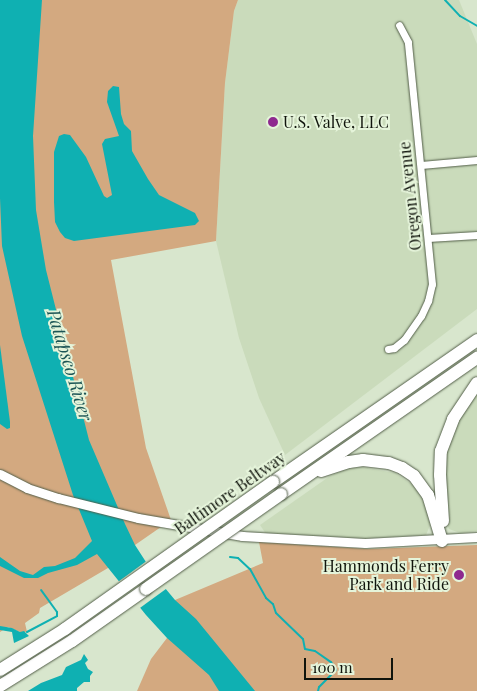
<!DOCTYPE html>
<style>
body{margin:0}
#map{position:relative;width:477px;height:691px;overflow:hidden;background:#d8e6cd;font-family:"Playfair Display",serif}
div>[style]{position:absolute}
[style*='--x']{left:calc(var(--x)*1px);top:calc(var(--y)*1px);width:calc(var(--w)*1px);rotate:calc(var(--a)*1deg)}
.built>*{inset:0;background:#cadbbb}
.green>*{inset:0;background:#d3a980}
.water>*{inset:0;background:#0fb0b2}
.pier>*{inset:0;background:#d8e6cd;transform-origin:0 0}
.stream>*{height:2px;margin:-1px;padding:0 1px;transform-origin:1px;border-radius:1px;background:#0fb0b2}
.roads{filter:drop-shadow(0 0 1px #525e48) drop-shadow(0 0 1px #525e48)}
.street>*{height:7px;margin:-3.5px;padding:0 3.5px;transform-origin:3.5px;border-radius:3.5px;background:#fff}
.secondary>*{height:9px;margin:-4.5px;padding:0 4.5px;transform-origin:4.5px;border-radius:4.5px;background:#fff}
.highway>*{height:12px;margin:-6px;padding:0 6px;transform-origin:6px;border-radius:6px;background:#fff}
.bridges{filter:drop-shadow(0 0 1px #525e48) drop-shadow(0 0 1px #525e48)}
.highway-bridge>*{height:12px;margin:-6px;padding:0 6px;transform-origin:6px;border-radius:6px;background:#fff}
.dots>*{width:14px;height:14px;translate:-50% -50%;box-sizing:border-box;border:2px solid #e5f4da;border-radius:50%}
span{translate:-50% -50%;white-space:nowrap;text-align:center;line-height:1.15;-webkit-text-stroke:4px #e5f4da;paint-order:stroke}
.poi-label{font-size:16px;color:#10140c}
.left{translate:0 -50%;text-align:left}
.right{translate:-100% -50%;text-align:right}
.street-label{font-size:16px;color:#10140c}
.water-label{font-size:18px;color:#1c5555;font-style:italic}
.scale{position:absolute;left:304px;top:658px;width:89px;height:22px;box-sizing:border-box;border:2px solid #10140c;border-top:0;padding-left:6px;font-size:15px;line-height:18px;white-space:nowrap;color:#10140c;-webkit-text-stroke:4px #e5f4da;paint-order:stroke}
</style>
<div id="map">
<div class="built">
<i style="clip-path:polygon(238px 0,459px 0,477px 44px,477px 309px,285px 455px,259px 398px,239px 338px,216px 241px,225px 83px,234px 11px)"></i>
<i style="clip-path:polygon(477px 392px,477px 531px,460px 533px,449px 529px,446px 522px,443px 472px,451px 431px)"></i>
<i style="clip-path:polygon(362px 467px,395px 473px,413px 485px,426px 504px,429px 516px,430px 525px,426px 535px,340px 540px,266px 534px,260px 525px,330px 476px,346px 469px)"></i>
</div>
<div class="green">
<i style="clip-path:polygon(0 0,238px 0,234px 11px,225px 83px,216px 241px,111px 260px,146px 448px,171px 520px,135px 545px,108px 568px,40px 608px,39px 613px,25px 623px,27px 632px,20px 632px,8px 627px,0 632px)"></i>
<i style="clip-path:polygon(259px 542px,368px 549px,477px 545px,477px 691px,137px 691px,151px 659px,167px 638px,175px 600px,263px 563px)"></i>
</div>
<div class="water">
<i style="clip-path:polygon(0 0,42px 0,33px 136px,36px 210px,46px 270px,89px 440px,125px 524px,135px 545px,155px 576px,175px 600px,196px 619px,255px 691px,219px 691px,209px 675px,167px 638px,146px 615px,97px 554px,77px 565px,48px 573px,38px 578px,24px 578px,0 566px,0 557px,20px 571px,33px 575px,44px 567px,55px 566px,75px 558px,92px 541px,73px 495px,22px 336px,2px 246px,0 198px)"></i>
<i style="clip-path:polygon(113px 86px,119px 87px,121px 114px,124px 124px,131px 131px,132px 151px,148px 179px,159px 195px,195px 213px,199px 221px,195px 225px,74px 241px,65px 238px,60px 232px,55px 222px,54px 202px,54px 152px,59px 136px,64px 134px,70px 135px,86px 157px,104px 196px,107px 198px,112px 195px,102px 144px,105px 139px,119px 136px,107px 102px,108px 91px)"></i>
<i style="clip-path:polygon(0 345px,10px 422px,10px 428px,7px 429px,0 424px)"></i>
<i style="clip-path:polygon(0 626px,12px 628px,20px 632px,24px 631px,29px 636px,14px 643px,12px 632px,0 630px)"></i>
<i style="clip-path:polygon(84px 654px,88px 660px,85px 663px,88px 669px,93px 672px,90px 676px,90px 682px,84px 682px,77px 688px,77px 691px,28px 691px,41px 683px,62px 675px,66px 667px,81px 660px)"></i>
</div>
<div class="pier">
<i style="left:148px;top:560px;width:34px;height:39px;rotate:54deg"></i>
</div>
<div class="stream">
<i style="--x:445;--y:0;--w:22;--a:47"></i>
<i style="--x:460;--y:16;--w:20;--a:30"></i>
<i style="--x:230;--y:557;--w:8;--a:7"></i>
<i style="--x:238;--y:558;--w:16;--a:43"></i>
<i style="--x:250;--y:569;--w:33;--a:61"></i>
<i style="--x:266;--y:598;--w:9;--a:41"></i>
<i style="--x:273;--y:604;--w:9;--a:72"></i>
<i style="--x:276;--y:613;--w:37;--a:44"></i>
<i style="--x:303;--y:639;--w:10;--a:79"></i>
<i style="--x:305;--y:649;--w:10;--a:11"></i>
<i style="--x:315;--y:651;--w:19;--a:35"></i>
<i style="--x:331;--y:662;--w:9;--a:58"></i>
<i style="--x:336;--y:670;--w:24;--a:135"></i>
<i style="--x:319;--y:687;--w:4;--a:104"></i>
<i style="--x:27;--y:632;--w:34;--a:-28"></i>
<i style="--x:57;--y:616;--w:4;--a:-90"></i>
<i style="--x:57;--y:612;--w:27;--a:-126"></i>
</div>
<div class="roads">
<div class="street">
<i style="--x:421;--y:165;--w:56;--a:-5.1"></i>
<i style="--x:428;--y:238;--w:49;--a:-3.5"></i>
<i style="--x:388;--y:349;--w:6;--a:-9"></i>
<i style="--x:394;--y:348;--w:13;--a:-39"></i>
<i style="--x:404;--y:340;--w:29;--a:-55"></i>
<i style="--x:421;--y:316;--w:17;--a:-65"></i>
<i style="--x:428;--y:301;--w:17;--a:-77"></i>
<i style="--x:432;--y:284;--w:243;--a:-95.7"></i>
<i style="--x:408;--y:42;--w:19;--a:-118"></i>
</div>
<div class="secondary">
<i style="--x:0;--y:474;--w:30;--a:27"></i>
<i style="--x:27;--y:488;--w:33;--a:18"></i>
<i style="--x:58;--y:498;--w:82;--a:14"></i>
<i style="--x:138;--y:518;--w:106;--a:9.8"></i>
<i style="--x:242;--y:536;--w:123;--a:3.3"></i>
<i style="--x:365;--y:543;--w:112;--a:-3.1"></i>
</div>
<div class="highway">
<i style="--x:321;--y:471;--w:29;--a:-18"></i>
<i style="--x:349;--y:462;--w:14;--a:-8"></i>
<i style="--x:363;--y:460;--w:26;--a:7"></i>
<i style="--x:389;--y:463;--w:14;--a:21"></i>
<i style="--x:402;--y:468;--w:14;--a:34"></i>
<i style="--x:414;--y:476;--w:24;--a:54"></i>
<i style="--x:428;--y:495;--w:48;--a:73.1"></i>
<i style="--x:273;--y:482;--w:249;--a:-34.8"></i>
<i style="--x:281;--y:494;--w:239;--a:-34.8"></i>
<i style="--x:443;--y:521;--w:46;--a:-93.7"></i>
<i style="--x:440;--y:475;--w:24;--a:-88"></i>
<i style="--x:441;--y:451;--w:34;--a:-69"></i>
<i style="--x:453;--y:419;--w:43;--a:-56.3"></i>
<i style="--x:0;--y:686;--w:85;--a:-32"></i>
<i style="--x:72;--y:641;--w:90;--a:-35.1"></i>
</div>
</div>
<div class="bridges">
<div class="highway-bridge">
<i style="--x:146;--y:589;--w:165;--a:-35.1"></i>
<i style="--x:0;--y:670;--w:77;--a:-32.2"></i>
<i style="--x:65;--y:629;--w:255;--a:-35.3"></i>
</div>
</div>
<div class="dots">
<i style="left:273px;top:122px;background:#8e298f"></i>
<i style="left:459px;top:575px;background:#8e298f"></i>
</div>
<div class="poi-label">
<span class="left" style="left:283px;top:122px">U.S. Valve, LLC</span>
<span class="right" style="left:449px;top:575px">Hammonds Ferry<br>Park and Ride</span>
</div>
<div class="street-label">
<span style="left:410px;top:196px;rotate:-96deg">Oregon Avenue</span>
<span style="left:230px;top:493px;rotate:-35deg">Baltimore Beltway</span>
</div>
<div class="water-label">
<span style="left:70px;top:365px;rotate:73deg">Patapsco River</span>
</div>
<div class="scale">100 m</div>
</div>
